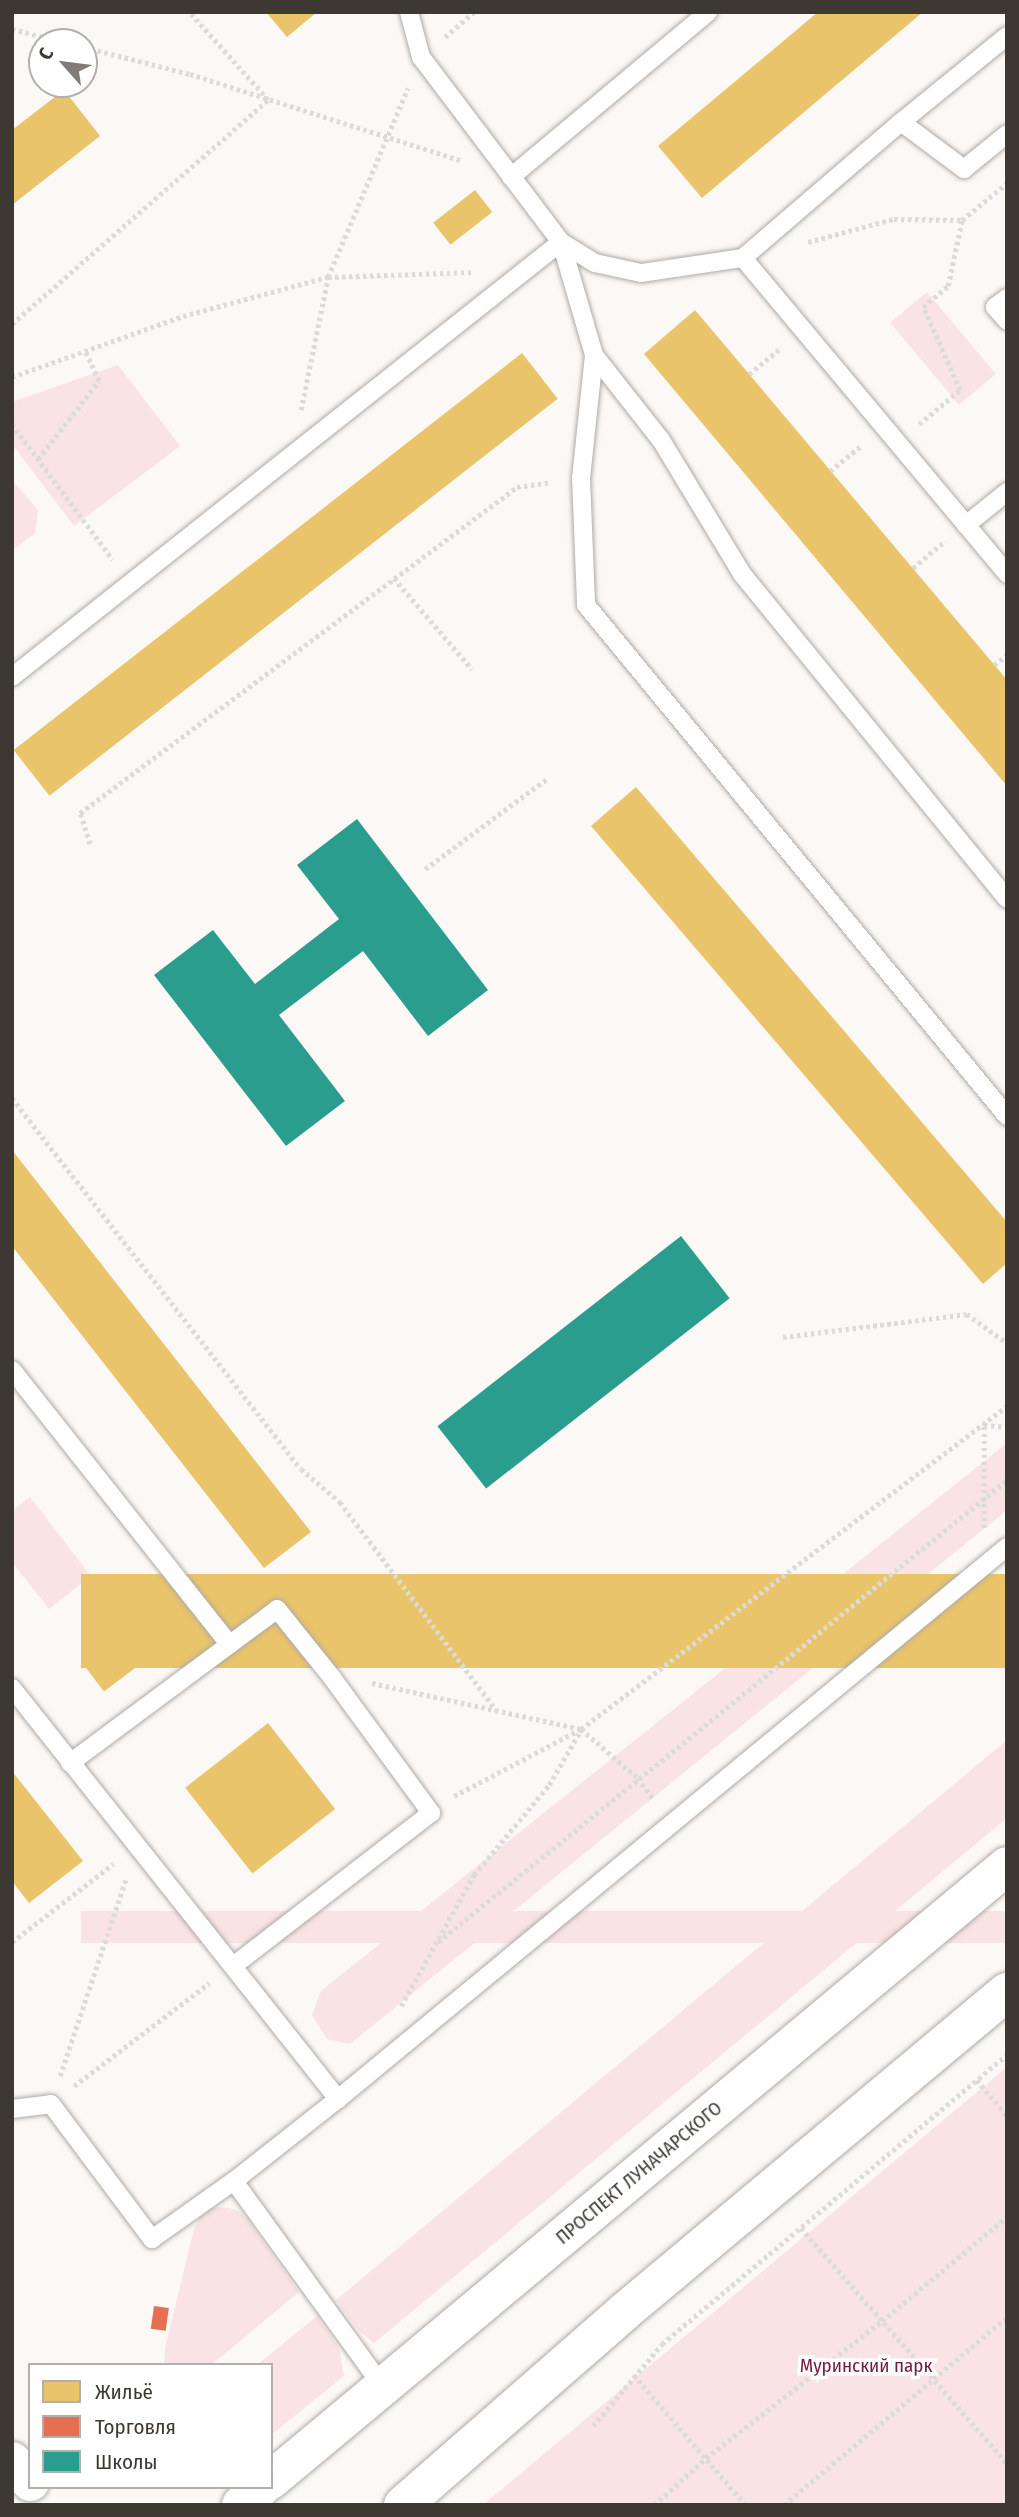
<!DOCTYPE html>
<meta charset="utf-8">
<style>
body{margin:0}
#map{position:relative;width:1019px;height:2517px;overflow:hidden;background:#fbf8f5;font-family:"Fira Sans Condensed",sans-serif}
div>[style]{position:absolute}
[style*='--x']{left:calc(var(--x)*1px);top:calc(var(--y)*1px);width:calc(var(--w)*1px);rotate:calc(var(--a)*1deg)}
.green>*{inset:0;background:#fae3e5;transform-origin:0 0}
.homes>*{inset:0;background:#e9c46a;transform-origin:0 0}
.shops>*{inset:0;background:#e76f51;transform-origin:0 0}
.schools>*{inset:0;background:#2a9d8f;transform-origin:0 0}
.path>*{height:4.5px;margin-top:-2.25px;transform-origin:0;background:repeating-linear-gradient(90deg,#dcdbdb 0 3.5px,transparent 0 7px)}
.roads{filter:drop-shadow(0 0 2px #afaaa6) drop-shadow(0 0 2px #afaaa6)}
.service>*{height:18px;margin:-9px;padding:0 9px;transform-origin:9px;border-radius:9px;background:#fefefe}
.secondary>*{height:38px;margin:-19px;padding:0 19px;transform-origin:19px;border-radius:19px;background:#fefefe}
span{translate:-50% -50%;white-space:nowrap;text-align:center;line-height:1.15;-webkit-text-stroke:7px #fff;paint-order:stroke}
.street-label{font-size:19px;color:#3e3833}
.park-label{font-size:19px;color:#731a38}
.frame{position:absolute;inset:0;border:14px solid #3e3833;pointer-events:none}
.legend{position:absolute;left:28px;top:2363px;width:245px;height:126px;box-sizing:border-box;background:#fff;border:2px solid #b2afad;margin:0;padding:9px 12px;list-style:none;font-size:21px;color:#3e3833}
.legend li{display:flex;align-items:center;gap:14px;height:35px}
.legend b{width:35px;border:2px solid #b2afad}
.north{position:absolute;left:28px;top:28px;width:70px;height:70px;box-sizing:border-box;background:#fff;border:2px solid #b2afad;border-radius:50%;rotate:298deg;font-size:19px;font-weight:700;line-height:28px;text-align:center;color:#3e3833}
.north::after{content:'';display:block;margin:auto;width:24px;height:32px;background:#807b77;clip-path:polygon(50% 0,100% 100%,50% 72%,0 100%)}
</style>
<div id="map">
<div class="green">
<i style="left:927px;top:292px;width:107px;height:48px;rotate:50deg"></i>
<i style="clip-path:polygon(118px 365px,180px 446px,74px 526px,12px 444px,12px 402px)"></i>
<i style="clip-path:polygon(12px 480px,38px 510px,35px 533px,12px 551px)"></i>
<i style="clip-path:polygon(1007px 1443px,1007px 1510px,350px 2044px,327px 2039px,312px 2015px,321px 1991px)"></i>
<i style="clip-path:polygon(30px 1497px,91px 1576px,49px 1609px,12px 1562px,12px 1511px)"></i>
<i style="clip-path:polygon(1007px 1740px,1007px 1818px,374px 2343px,359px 2331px,336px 2300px)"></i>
<i style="left:1007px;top:1911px;width:32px;height:926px;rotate:90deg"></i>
<i style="clip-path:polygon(1007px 2067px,1007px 2505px,483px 2505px)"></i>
<i style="clip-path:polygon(224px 2207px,237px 2210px,247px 2219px,299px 2292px,211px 2365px,164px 2365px,165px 2348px,194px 2229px,200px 2217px,211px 2209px)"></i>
<i style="clip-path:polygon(317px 2316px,339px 2348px,344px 2376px,271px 2435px,271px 2365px,257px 2365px)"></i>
</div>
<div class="homes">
<i style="clip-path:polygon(266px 12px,317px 12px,287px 37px)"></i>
<i style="clip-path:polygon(818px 12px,923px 12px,702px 198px,658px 146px)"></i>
<i style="clip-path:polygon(64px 90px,100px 136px,12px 205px,12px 130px)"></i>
<i style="left:475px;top:190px;width:28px;height:53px;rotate:52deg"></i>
<i style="clip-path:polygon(695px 310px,1007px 680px,1007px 786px,644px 354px)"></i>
<i style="left:522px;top:353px;width:58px;height:645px;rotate:52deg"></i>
<i style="clip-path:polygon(636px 787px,1007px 1222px,1007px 1263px,983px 1284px,591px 826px)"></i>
<i style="clip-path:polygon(12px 1150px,311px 1532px,264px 1568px,12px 1246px)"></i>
<i style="left:1007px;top:1574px;width:94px;height:926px;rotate:90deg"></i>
<i style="left:126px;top:1636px;width:31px;height:51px;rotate:53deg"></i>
<i style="left:268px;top:1723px;width:109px;height:105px;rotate:52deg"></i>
<i style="clip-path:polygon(12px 1771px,83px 1861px,29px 1903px,12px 1881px)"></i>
</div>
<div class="shops">
<i style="left:154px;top:2306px;width:15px;height:23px;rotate:8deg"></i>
</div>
<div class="schools">
<i style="clip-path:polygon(357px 819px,488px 990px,428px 1036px,363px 951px,279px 1015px,345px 1101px,286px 1146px,154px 975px,213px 930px,255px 984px,339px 919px,297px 865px)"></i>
<i style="left:681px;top:1236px;width:79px;height:309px;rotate:52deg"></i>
</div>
<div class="path">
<i style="--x:12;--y:29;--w:54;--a:14"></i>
<i style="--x:445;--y:37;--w:38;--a:-41"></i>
<i style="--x:84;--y:47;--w:109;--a:14.3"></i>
<i style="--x:190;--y:74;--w:286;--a:17.7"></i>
<i style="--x:808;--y:242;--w:89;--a:-15"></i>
<i style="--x:894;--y:219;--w:68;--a:0.8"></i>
<i style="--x:962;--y:220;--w:58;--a:-39.4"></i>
<i style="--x:12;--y:324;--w:340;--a:-41.2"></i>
<i style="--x:268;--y:100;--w:118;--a:-131.9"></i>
<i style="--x:749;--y:374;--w:41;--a:-39.1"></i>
<i style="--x:12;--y:377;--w:182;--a:-19.6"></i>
<i style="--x:183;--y:316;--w:150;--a:-15.1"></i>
<i style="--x:328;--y:277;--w:146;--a:-2"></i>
<i style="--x:301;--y:410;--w:136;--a:-78.5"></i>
<i style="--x:328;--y:277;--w:205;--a:-67.1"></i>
<i style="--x:12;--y:424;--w:169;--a:53.4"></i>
<i style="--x:919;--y:424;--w:53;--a:-39.7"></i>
<i style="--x:960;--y:390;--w:91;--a:-114"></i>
<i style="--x:923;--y:307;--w:33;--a:-40"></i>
<i style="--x:948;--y:286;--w:67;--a:-78"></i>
<i style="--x:38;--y:459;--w:99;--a:-52"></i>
<i style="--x:99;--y:381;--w:33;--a:-115"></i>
<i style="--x:830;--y:471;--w:41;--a:-39.1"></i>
<i style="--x:913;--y:568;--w:42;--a:-40.2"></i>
<i style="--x:394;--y:578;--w:120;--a:49.4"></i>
<i style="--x:994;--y:665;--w:16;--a:-38"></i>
<i style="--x:90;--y:844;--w:33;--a:-108"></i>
<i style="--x:80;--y:813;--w:545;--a:-36.72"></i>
<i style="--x:517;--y:487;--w:35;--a:-8"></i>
<i style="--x:425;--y:869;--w:153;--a:-36.5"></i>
<i style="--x:12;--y:1098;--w:470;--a:52.1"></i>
<i style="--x:301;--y:1469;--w:51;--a:40.2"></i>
<i style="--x:340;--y:1502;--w:260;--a:53.1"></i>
<i style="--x:783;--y:1337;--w:185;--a:-7.1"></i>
<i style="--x:967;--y:1314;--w:49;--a:35.9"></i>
<i style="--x:984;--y:1528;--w:103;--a:-90"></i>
<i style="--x:984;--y:1425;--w:23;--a:5"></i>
<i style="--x:372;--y:1683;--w:214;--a:12.4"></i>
<i style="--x:581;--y:1729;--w:75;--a:40.7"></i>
<i style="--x:638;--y:1778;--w:27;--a:54"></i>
<i style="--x:454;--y:1796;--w:144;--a:-27.8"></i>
<i style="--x:581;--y:1729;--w:535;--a:-37.17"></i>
<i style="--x:12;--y:1942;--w:128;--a:-37.7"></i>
<i style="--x:438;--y:1942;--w:733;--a:-39.07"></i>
<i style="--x:401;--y:2006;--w:150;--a:-60.9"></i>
<i style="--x:474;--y:1875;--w:117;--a:-50.2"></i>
<i style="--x:549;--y:1785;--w:64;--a:-59.8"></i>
<i style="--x:60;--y:2076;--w:208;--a:-71.5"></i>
<i style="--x:977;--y:2080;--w:47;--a:50.2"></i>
<i style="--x:74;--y:2086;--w:170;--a:-37.3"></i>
<i style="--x:801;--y:2228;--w:313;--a:48.8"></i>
<i style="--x:634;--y:2375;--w:172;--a:49.3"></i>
<i style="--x:593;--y:2426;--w:107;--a:-49.9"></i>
<i style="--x:662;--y:2344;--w:450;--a:-40"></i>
<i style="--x:654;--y:2505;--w:70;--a:-42.1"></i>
<i style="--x:706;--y:2458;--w:223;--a:-37.9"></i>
<i style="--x:882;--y:2321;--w:163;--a:-39.8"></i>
<i style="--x:784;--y:2505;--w:292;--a:-40.1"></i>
</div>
<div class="roads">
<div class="service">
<i style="--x:409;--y:12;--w:47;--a:75.1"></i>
<i style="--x:421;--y:57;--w:232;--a:52.9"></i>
<i style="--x:561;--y:242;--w:118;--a:73.7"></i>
<i style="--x:594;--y:355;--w:124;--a:96"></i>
<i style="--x:581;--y:478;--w:127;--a:87.7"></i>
<i style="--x:586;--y:605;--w:662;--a:50.52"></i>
<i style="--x:1007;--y:36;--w:136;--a:140.9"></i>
<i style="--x:901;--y:122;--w:208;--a:139.3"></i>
<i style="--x:743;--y:258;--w:412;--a:50.1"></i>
<i style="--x:901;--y:122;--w:79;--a:36.7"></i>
<i style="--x:964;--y:169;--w:55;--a:-39.1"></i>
<i style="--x:511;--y:177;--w:257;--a:-39.9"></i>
<i style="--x:1007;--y:298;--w:15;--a:143"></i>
<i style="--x:995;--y:307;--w:18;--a:49"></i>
<i style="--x:594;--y:355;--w:108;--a:51.8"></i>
<i style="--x:661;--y:440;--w:157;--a:58.8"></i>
<i style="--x:742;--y:574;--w:419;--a:50.8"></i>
<i style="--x:966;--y:525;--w:53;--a:-38.8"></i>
<i style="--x:12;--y:677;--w:700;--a:-38.39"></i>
<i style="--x:561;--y:242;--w:40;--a:32"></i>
<i style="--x:595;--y:263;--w:47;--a:12.3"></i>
<i style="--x:641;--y:273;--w:103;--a:-8.4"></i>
<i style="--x:12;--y:1370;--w:350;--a:51.6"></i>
<i style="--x:12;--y:1688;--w:525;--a:51.58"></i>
<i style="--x:70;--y:1763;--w:258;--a:-36.6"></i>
<i style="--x:277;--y:1609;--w:90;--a:51.3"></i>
<i style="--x:333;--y:1679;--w:166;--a:53.8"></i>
<i style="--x:431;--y:1813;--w:249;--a:142.3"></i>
<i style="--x:12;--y:2109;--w:39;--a:-7"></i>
<i style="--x:51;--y:2104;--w:169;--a:53.2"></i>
<i style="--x:152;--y:2239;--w:100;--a:-35.3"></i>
<i style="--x:383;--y:2387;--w:254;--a:-125.9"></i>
<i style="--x:234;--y:2181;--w:132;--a:-38.3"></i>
<i style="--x:338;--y:2099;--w:867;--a:-39.53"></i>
</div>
<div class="secondary">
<i style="--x:12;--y:2461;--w:28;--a:49"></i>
<i style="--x:271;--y:2480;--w:958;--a:-39.84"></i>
<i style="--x:241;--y:2505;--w:28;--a:-41"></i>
<i style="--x:403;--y:2505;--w:293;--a:-41.1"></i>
<i style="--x:624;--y:2312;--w:499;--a:-39.9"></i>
</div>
</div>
<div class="street-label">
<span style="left:639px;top:2173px;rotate:-40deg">ПРОСПЕКТ ЛУНАЧАРСКОГО</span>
</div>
<div class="park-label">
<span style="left:866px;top:2366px">Муринский парк</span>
</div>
<div class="frame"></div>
<ul class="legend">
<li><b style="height:19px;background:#e9c46a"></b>Жильё</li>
<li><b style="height:19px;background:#e76f51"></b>Торговля</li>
<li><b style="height:19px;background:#2a9d8f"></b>Школы</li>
</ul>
<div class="north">С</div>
</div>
